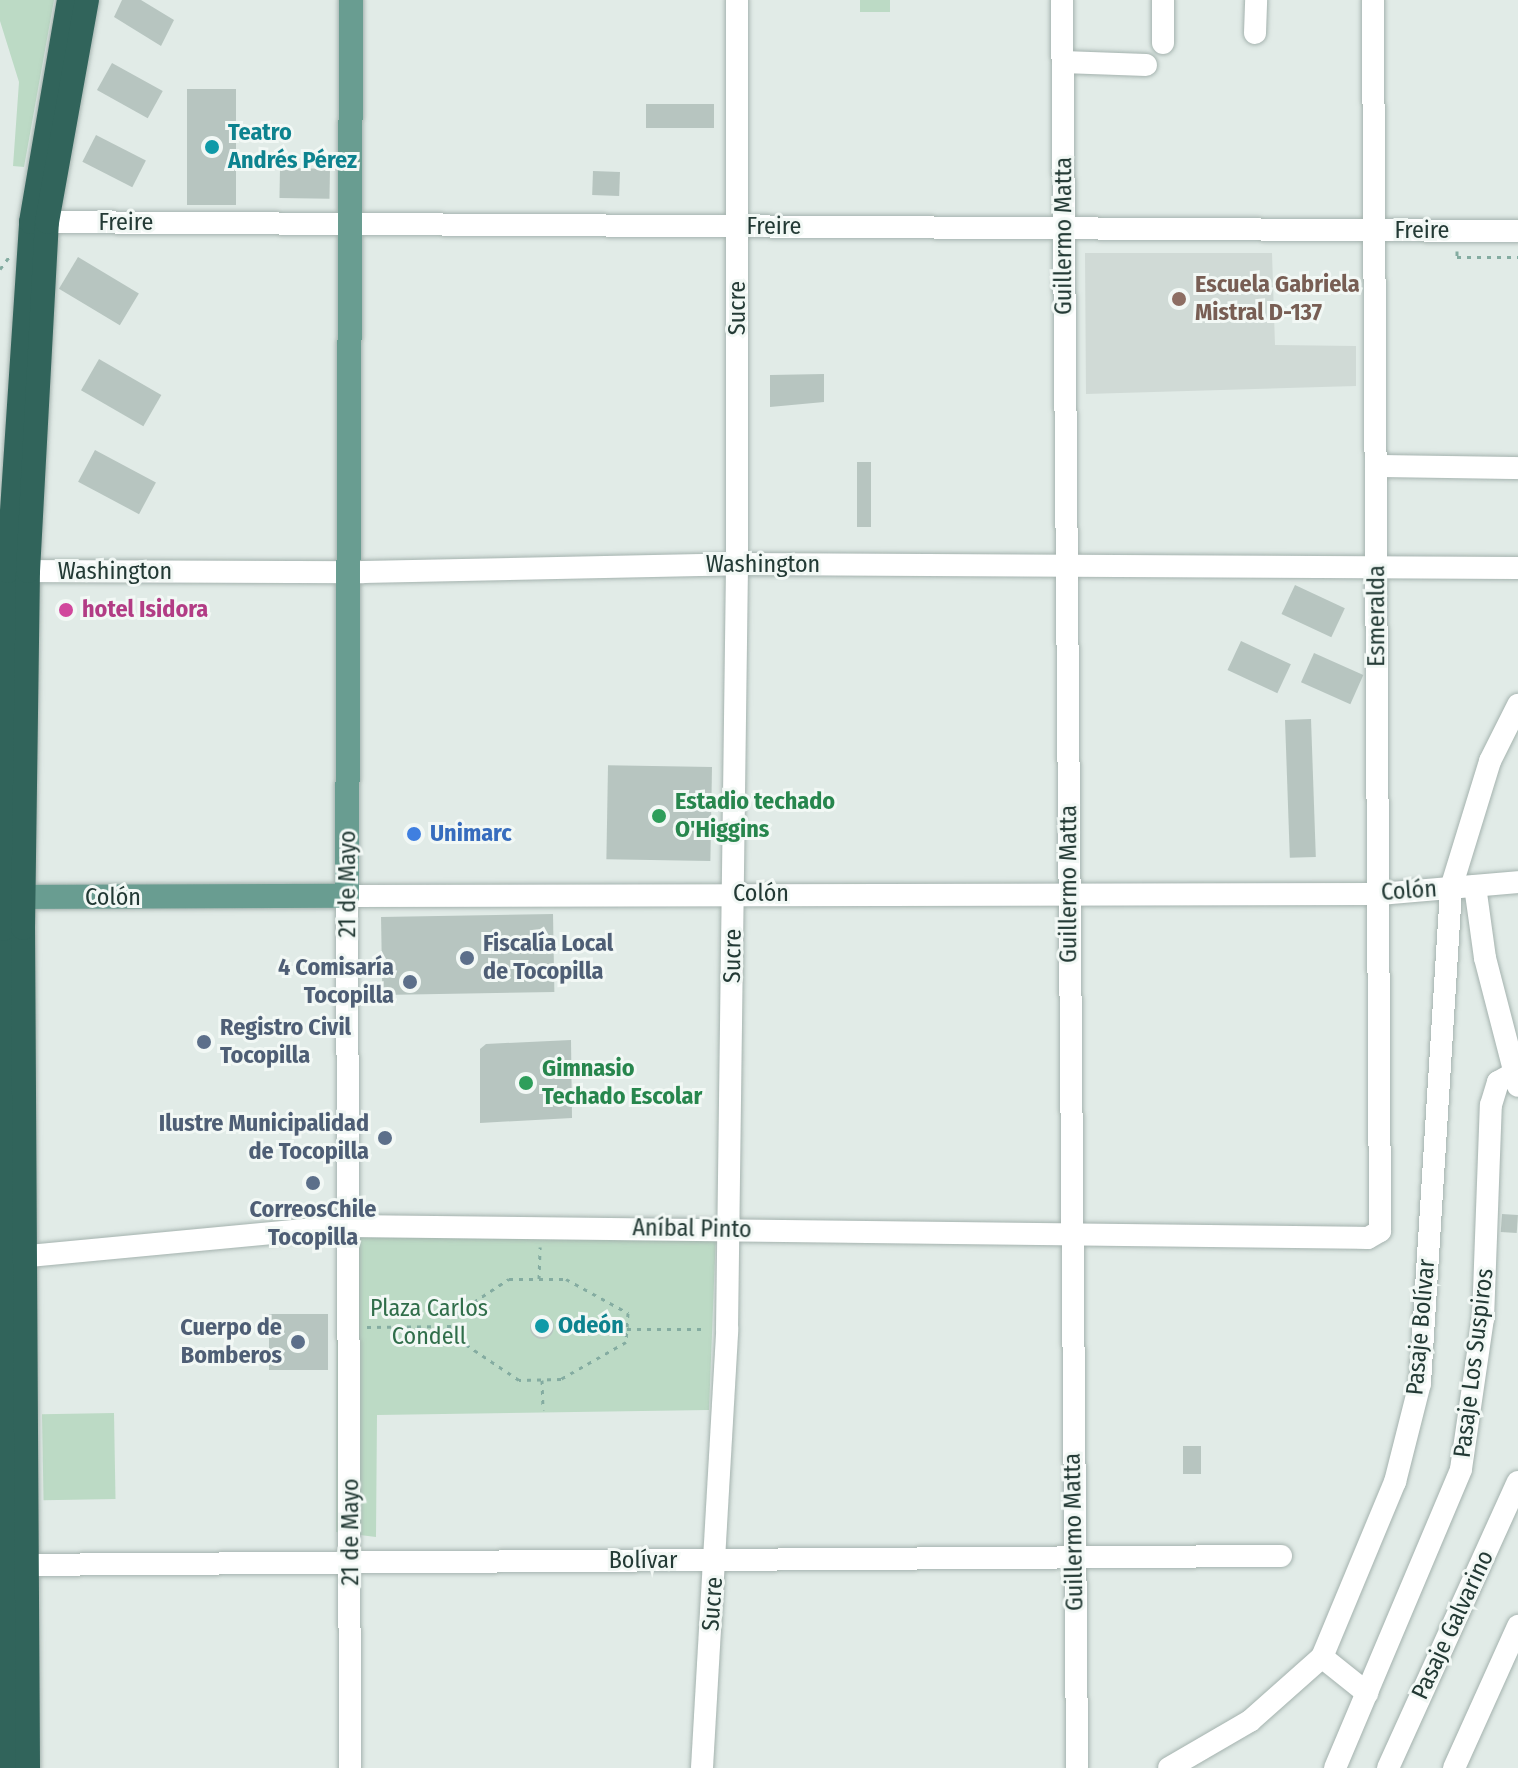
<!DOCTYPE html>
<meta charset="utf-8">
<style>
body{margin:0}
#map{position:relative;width:1518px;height:1768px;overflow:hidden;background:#e1ebe7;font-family:"Fira Sans Condensed",sans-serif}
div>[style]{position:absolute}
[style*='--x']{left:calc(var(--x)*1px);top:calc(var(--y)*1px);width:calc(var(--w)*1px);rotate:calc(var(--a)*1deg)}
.built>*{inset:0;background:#d0dad6}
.green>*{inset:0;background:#bcdac5;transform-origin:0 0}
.building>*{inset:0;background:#b7c5c0;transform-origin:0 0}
.round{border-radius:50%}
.path>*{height:3px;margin-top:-1.5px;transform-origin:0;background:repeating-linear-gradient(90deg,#84aca1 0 4px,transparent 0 10px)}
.roads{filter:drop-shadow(0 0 2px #a4b2ae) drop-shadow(0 0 2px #a4b2ae)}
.minor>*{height:22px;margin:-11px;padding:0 11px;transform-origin:11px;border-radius:11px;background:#fff}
.major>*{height:24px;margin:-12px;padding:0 12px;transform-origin:12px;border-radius:12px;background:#699d91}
.highway>*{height:24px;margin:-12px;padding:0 12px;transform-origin:12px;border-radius:12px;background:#31645b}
.dots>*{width:22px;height:22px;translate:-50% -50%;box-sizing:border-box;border:4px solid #f2f8f5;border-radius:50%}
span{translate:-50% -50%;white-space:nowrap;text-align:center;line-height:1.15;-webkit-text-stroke:6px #f2f8f5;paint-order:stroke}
.culture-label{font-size:24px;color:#0d838f;font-weight:700}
.left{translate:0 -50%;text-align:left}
.street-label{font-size:24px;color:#233a35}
.education-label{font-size:24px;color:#785e54;font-weight:700}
.hotel-label{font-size:24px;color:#b23c85;font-weight:700}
.leisure-label{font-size:24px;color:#27864d;font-weight:700}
.shop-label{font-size:24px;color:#366cbe;font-weight:700}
.service-label{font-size:24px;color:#4e5e75;font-weight:700}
.right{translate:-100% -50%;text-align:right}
.park-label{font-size:24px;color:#306e4a}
</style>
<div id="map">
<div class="built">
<i style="clip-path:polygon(1085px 253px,1272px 253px,1275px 345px,1356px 346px,1356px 386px,1086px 394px)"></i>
</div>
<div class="green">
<i style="clip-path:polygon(0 0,54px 0,24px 167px,13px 166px,19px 82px,0 21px)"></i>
<i style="left:860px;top:0;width:30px;height:12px"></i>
<i style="clip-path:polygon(337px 1232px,716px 1232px,709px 1410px,377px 1415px,376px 1537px,336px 1532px)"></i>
<i style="left:114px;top:1413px;width:86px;height:72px;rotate:89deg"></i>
</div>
<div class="building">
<i style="clip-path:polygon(122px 0,141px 0,174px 20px,161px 46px,114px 17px)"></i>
<i style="left:112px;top:63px;width:58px;height:31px;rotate:29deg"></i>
<i style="left:187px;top:89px;width:49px;height:116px"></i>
<i style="left:714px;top:104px;width:24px;height:68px;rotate:90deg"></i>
<i style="left:96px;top:135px;width:56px;height:30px;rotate:27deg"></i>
<i style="left:280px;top:168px;width:50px;height:30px;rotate:1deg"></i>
<i style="left:593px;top:171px;width:27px;height:24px;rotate:2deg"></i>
<i style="left:78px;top:257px;width:71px;height:37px;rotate:31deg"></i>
<i style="left:99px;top:359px;width:72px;height:36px;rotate:30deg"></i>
<i style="clip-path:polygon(824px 374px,824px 402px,770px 407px,770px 375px)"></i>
<i style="left:95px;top:450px;width:69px;height:36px;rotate:28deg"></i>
<i style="left:857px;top:462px;width:14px;height:65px"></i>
<i style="left:1295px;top:585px;width:55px;height:32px;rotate:25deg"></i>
<i style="left:1241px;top:641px;width:55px;height:32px;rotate:25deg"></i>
<i style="left:1314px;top:653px;width:54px;height:32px;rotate:24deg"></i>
<i style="left:1311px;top:719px;width:138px;height:26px;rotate:88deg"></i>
<i style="left:712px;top:767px;width:94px;height:104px;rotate:91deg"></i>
<i style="left:553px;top:914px;width:78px;height:172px;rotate:89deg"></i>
<i style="clip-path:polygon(571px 1040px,572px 1118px,480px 1123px,480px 1049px,486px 1044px)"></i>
<i style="left:1502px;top:1214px;width:16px;height:18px;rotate:4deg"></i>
<i style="left:269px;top:1314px;width:59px;height:56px"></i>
<i class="round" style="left:530px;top:1315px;width:24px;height:24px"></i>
<i style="left:1183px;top:1446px;width:18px;height:28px"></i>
</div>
<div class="path">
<i style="--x:1457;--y:251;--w:6;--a:90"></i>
<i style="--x:1457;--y:257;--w:61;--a:0"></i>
<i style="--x:0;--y:269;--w:15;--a:-53"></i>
<i style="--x:509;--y:1279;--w:57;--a:0"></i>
<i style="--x:566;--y:1279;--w:71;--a:28.7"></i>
<i style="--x:628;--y:1313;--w:29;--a:94"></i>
<i style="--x:626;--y:1342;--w:75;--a:150.4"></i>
<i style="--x:561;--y:1379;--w:42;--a:178.6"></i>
<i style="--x:519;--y:1380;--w:76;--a:-146.3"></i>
<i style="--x:456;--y:1338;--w:25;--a:-88"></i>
<i style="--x:457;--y:1313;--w:62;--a:-33.2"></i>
<i style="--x:539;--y:1279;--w:32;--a:-88"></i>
<i style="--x:367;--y:1327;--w:88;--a:-0.7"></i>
<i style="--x:627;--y:1329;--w:80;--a:0"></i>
<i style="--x:542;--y:1380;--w:30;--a:88"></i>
</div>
<div class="roads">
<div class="minor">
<i style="--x:1062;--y:0;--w:1768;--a:89.51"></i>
<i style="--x:1255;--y:33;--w:33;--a:-88"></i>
<i style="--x:1163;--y:43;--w:43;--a:-90"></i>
<i style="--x:1063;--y:62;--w:83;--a:2.1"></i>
<i style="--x:32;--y:222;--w:1486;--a:0.35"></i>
<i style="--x:1376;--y:466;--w:142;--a:0.8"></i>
<i style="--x:11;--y:571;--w:352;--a:0.2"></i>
<i style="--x:363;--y:572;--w:374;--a:-1.2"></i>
<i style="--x:737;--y:564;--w:781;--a:0.29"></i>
<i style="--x:1475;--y:886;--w:73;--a:82.1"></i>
<i style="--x:1485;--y:958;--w:132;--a:75.5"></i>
<i style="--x:8;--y:1258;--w:342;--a:-5.4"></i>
<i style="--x:348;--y:1226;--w:1020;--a:0.67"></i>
<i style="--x:1368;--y:1238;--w:14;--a:-30"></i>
<i style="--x:1380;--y:1231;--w:1231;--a:-90.33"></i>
<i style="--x:10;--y:1565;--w:1271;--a:-0.41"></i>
<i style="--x:1322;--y:1657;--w:58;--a:38.7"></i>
<i style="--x:350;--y:1768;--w:872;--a:-90.2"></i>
<i style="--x:347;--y:896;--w:1032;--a:-0.11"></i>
<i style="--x:1379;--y:894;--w:140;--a:-4.9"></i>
<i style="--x:702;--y:1768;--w:439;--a:-86.7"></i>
<i style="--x:727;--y:1330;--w:766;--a:-89.25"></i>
<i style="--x:737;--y:564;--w:564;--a:-90"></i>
<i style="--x:1169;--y:1768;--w:94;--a:-30.1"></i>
<i style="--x:1250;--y:1721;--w:96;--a:-41.6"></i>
<i style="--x:1322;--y:1657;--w:190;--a:-67.4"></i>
<i style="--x:1395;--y:1482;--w:102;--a:-75.8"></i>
<i style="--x:1420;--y:1383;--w:496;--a:-86.4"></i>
<i style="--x:1451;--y:888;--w:133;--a:-72.9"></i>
<i style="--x:1490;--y:761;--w:63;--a:-63.4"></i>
<i style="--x:1335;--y:1768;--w:324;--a:-67.1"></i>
<i style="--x:1461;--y:1469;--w:152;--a:-81.7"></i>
<i style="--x:1483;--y:1319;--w:214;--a:-87.9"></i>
<i style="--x:1491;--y:1105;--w:24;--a:-73"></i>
<i style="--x:1498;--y:1082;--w:18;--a:-29"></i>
<i style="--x:1388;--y:1768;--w:314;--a:-65.6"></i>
<i style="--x:1454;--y:1768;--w:156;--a:-65.7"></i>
</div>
<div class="major">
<i style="--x:3;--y:897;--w:344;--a:-0.2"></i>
<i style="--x:347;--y:896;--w:896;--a:-89.74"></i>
</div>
<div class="highway">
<i style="--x:6;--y:1768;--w:839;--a:-90.2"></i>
<i style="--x:3;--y:929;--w:358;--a:-89.2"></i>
<i style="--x:8;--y:571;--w:350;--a:-86.2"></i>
<i style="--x:31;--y:222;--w:225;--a:-80.3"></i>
<i style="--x:28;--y:1768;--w:840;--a:-90.34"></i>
<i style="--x:23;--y:928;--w:357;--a:-89.2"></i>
<i style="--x:28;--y:571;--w:350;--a:-86.9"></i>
<i style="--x:47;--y:222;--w:226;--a:-79.8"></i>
</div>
</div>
<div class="dots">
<i style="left:212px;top:147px;background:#0f9aa8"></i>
<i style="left:1179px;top:299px;background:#8d6e63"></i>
<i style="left:66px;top:610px;background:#d1479c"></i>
<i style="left:659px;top:816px;background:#2e9e5b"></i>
<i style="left:414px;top:834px;background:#3f7fe0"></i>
<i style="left:467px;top:958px;background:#5c6f8a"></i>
<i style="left:410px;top:982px;background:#5c6f8a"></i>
<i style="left:204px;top:1042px;background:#5c6f8a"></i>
<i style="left:526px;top:1083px;background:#2e9e5b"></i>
<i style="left:385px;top:1138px;background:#5c6f8a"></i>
<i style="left:313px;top:1183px;background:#5c6f8a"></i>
<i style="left:542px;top:1326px;background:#0f9aa8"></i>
<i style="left:298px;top:1342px;background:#5c6f8a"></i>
</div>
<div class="culture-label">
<span class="left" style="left:228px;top:147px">Teatro<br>Andrés Pérez</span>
<span class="left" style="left:558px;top:1326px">Odeón</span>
</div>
<div class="street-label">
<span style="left:126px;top:223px">Freire</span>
<span style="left:774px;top:227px">Freire</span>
<span style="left:1422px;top:231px">Freire</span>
<span style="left:1064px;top:236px;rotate:-90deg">Guillermo Matta</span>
<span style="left:738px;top:308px;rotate:-90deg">Sucre</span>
<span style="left:763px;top:565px">Washington</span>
<span style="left:115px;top:572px">Washington</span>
<span style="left:1377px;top:616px;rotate:-90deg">Esmeralda</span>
<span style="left:348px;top:884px;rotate:-90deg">21 de Mayo</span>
<span style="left:1069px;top:884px;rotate:-90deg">Guillermo Matta</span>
<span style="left:1409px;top:891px;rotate:-4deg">Colón</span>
<span style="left:761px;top:894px">Colón</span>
<span style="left:113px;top:898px">Colón</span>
<span style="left:733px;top:956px;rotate:-89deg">Sucre</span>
<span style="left:692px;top:1229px;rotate:1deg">Aníbal Pinto</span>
<span style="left:1421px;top:1327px;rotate:-85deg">Pasaje Bolívar</span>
<span style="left:1474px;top:1363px;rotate:-83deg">Pasaje Los Suspiros</span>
<span style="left:351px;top:1532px;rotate:-90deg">21 de Mayo</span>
<span style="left:1074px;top:1532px;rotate:-91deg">Guillermo Matta</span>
<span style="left:643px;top:1561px">Bolívar</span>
<span style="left:713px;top:1604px;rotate:-86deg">Sucre</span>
<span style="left:1453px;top:1625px;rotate:-65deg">Pasaje Galvarino</span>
</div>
<div class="education-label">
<span class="left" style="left:1195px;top:299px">Escuela Gabriela<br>Mistral D-137</span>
</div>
<div class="hotel-label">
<span class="left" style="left:82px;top:610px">hotel Isidora</span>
</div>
<div class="leisure-label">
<span class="left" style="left:675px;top:816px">Estadio techado<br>O'Higgins</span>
<span class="left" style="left:542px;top:1083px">Gimnasio<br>Techado Escolar</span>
</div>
<div class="shop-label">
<span class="left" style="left:430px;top:834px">Unimarc</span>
</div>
<div class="service-label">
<span class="left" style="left:483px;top:958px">Fiscalía Local<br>de Tocopilla</span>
<span class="right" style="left:394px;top:982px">4 Comisaría<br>Tocopilla</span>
<span class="left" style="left:220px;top:1042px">Registro Civil<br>Tocopilla</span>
<span class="right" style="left:369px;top:1138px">Ilustre Municipalidad<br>de Tocopilla</span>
<span style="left:313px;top:1224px">CorreosChile<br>Tocopilla</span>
<span class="right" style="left:282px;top:1342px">Cuerpo de<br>Bomberos</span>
</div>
<div class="park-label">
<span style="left:429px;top:1323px">Plaza Carlos<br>Condell</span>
</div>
</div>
